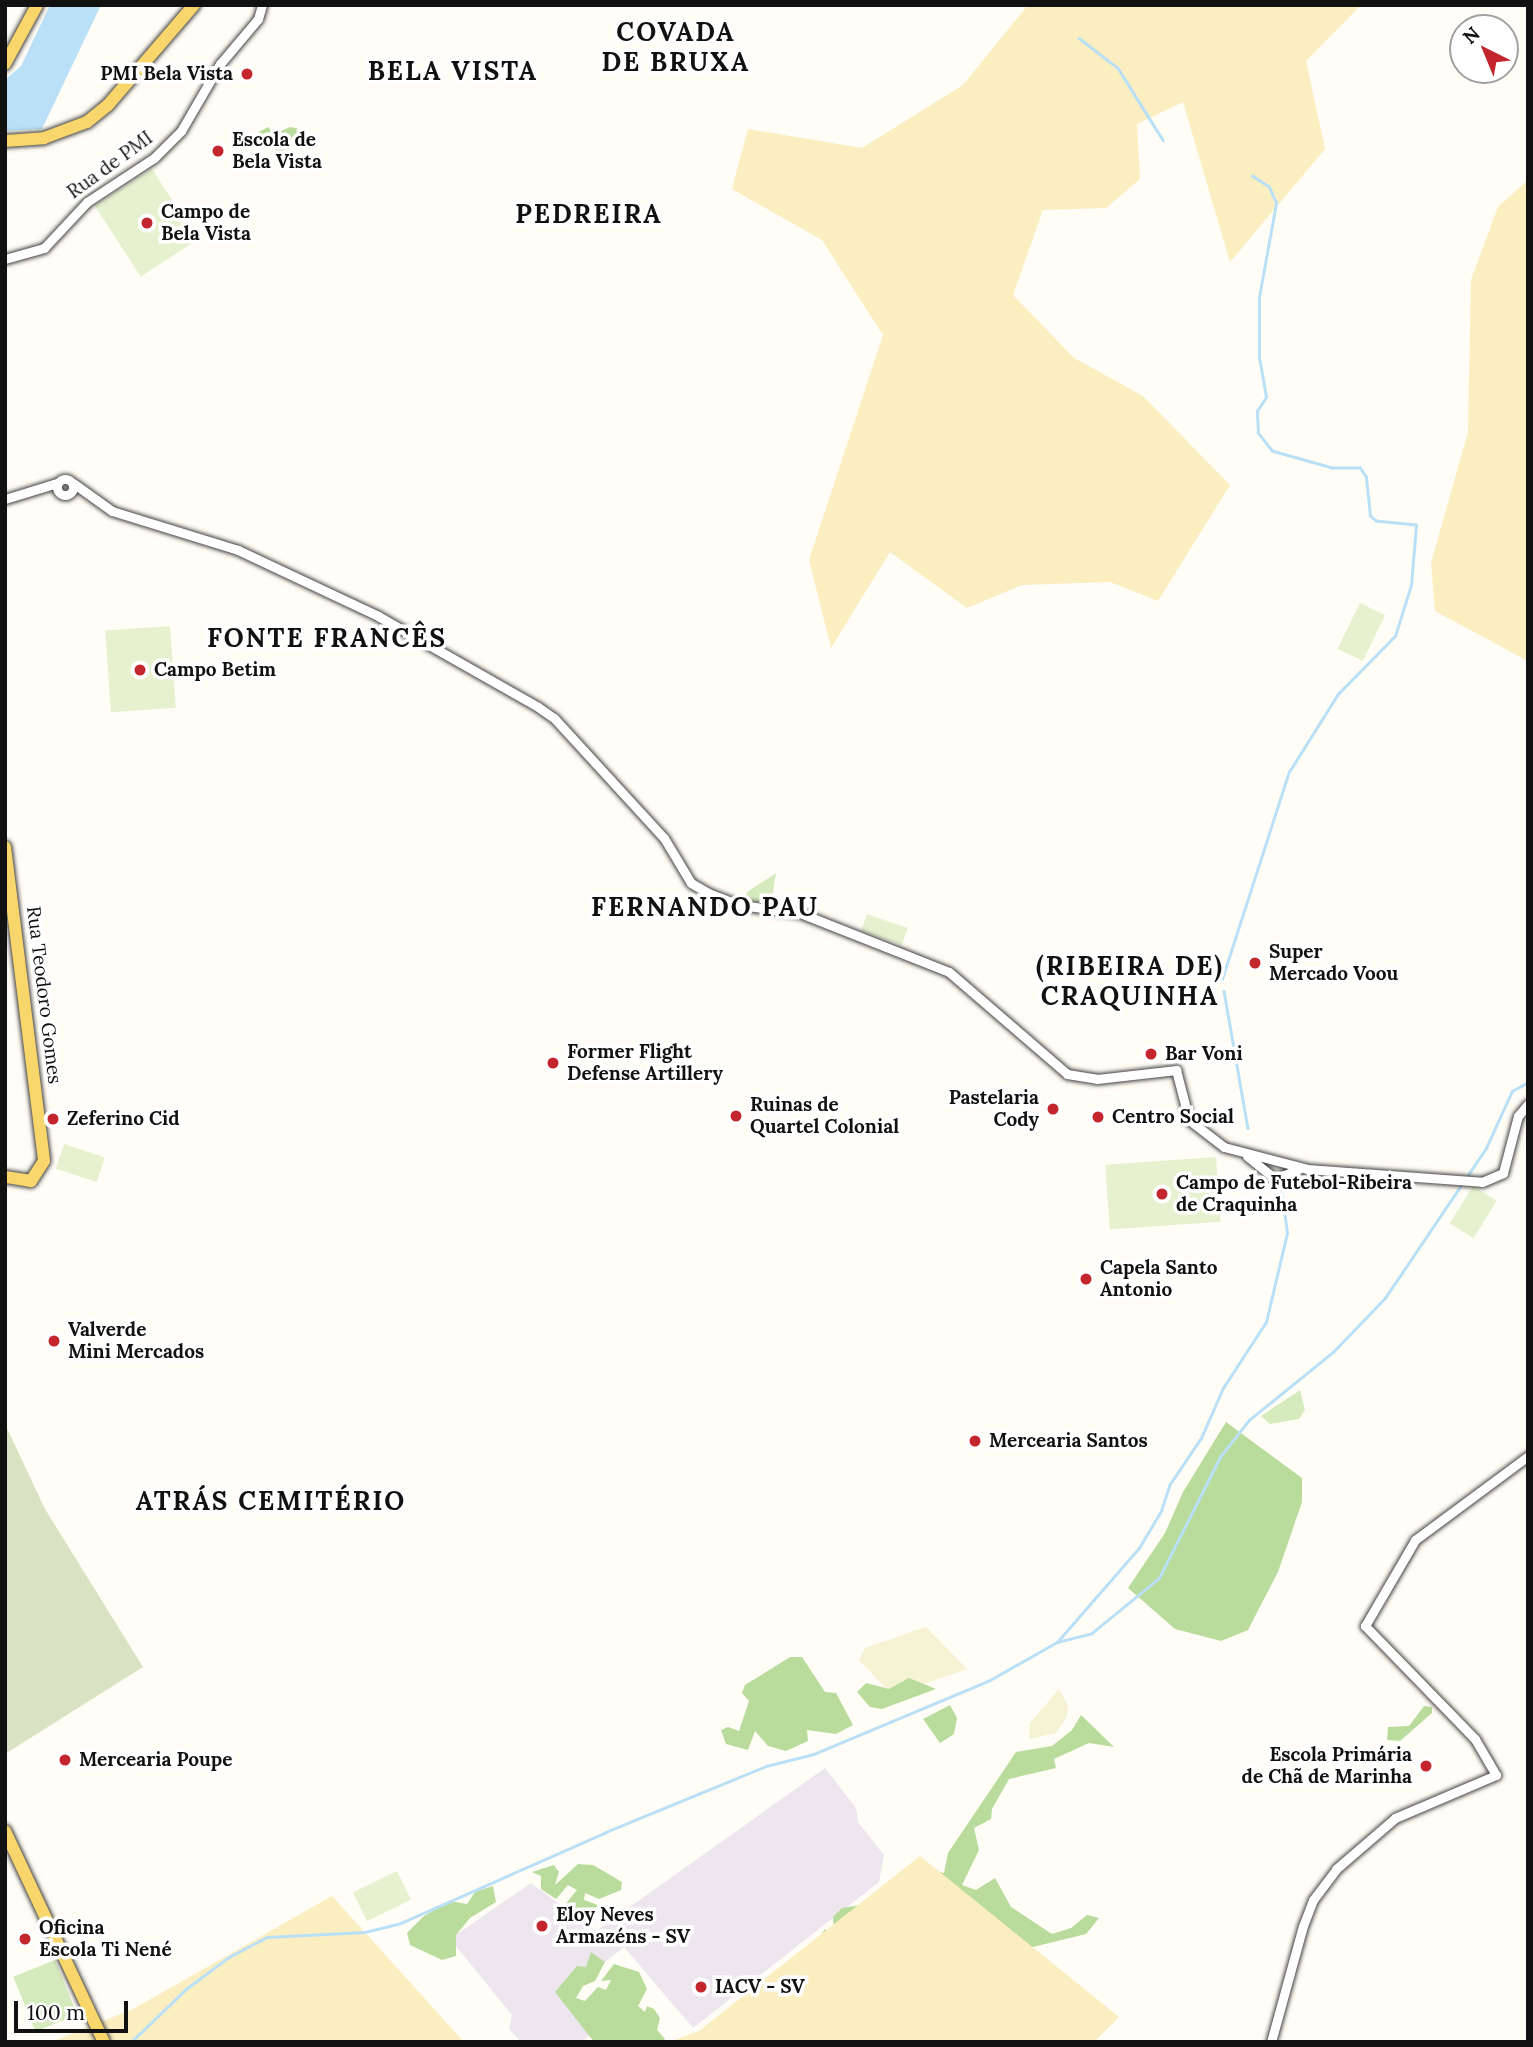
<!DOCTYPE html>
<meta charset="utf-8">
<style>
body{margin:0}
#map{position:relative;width:1533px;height:2047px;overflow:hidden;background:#fffdf5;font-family:Lora,serif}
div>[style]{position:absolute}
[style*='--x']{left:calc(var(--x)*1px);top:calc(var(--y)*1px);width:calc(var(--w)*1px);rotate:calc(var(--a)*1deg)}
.industrial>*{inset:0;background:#eee6ef}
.farmland>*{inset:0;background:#f6f3d4}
.green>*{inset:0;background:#d5ebbd;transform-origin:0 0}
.forest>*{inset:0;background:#b9dc9c}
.sand>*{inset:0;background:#fbeec1}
.cemetery>*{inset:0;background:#d9e3c4}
.pitch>*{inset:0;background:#e6f2cf;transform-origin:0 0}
.water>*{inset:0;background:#b9e0f7}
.stream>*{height:2.5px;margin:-1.25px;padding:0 1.25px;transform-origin:1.25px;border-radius:1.25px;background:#b9e0f7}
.roads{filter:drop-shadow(0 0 2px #444) drop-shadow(0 0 2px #444)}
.minor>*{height:9px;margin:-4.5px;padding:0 4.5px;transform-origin:4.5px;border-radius:4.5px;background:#fff}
.minor>.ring{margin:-4.5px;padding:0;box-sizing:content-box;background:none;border:9px solid #fff;border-radius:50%}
.major>*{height:12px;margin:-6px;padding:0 6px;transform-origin:6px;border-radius:6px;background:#f9d66b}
.dots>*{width:19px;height:19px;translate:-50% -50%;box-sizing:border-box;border:4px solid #fff;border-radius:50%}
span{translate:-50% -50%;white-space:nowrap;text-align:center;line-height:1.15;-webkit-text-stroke:7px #fff;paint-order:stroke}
.poi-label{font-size:19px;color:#111;font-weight:700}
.right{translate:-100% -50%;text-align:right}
.left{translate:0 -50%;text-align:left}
.street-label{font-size:19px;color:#111}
.district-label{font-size:26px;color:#111;font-weight:700;letter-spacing:2px}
.frame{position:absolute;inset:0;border:7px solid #111;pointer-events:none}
.north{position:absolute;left:1449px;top:14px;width:70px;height:70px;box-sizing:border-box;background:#fff;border:2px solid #a0a0a0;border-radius:50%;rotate:317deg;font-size:19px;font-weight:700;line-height:28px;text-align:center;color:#111}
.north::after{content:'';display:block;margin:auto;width:24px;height:32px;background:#c4262e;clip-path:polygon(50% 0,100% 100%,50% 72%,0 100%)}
.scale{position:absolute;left:14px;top:2001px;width:114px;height:32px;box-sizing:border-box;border:4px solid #111;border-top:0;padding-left:9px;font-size:21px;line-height:24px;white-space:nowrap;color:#111;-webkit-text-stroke:5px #fff;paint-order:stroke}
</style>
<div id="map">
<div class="industrial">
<i style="clip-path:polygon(825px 1768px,856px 1808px,858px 1822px,884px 1855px,879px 1882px,693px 2028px,624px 1947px,564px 1995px,593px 2033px,581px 2042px,521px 2042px,509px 2029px,512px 2015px,450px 1939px,531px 1883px,596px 1931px)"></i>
</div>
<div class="farmland">
<i style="clip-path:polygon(926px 1627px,967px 1669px,892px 1695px,859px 1660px,865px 1648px)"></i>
<i style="clip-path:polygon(1059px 1689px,1068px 1705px,1067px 1716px,1056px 1733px,1029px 1739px,1030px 1723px)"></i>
</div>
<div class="green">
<i style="clip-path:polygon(776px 873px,771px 904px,744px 900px,747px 892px)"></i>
<i style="clip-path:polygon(1300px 1390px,1305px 1410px,1299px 1419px,1270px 1424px,1261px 1416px)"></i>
<i style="left:55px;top:1960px;width:59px;height:45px;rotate:68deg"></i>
</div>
<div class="forest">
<i style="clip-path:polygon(268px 127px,275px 134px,290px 127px,307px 130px,306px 137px,282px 152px,266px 147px,257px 133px)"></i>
<i style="clip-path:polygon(1226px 1422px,1302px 1478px,1302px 1502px,1278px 1572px,1248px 1630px,1221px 1641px,1175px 1629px,1128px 1588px,1165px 1533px,1183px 1492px)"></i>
<i style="clip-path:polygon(790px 1657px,802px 1657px,825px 1692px,836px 1693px,853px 1725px,836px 1734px,807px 1730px,808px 1741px,786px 1751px,768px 1746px,755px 1731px,748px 1750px,726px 1744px,721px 1730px,728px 1727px,739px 1731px,749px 1701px,742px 1693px,745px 1685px)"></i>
<i style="clip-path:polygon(909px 1678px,936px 1689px,882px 1709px,870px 1707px,857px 1692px,866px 1683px,889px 1689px)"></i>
<i style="clip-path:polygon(950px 1705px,957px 1718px,954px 1734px,940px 1743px,923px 1719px)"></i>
<i style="clip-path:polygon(1424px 1706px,1432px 1707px,1432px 1713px,1400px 1741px,1387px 1740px,1388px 1727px,1409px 1726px)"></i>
<i style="clip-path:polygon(1081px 1715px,1114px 1747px,1089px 1743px,1054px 1759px,1056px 1768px,1009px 1779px,992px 1809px,991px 1819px,974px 1828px,979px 1850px,962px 1885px,976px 1890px,995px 1878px,1011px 1907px,1052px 1934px,1071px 1928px,1087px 1915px,1099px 1918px,1086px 1934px,1033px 1947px,805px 1957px,825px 1929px,834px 1936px,833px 1917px,842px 1908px,873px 1903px,931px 1870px,944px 1873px,948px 1853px,1016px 1752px,1052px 1746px,1072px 1730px)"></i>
<i style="clip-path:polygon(578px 1864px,593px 1865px,622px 1882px,621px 1890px,599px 1899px,585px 1893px,584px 1900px,598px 1905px,583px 1923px,559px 1912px,577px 1890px,568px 1885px,556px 1899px,541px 1889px,541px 1876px,532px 1872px,554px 1865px,559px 1872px,555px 1885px)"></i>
<i style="clip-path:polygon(493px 1886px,496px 1902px,470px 1918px,456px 1935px,456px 1956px,442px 1960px,410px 1945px,407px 1933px,424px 1916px,450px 1901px,467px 1904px,475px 1892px)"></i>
<i style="clip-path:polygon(591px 1952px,605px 1962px,595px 1981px,583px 1986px,576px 1998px,585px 2001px,598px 1987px,606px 1990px,611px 1980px,601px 1981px,614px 1964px,639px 1972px,647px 1989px,638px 2006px,645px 2012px,647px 2006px,654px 2009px,660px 2018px,657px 2030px,665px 2039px,662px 2042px,594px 2042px,555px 1992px,577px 1966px,586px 1967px)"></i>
</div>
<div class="sand">
<i style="clip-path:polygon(1028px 5px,1361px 5px,1306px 61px,1325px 149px,1230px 262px,1183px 102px,1137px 124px,1140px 179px,1106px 208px,1043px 210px,1013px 295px,1074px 358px,1143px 396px,1230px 485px,1158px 601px,1110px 582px,1022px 585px,967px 608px,890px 552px,831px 648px,809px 560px,883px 335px,822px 240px,732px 189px,748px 129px,862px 148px,963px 85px)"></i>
<i style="clip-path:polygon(1528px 180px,1528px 661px,1435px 611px,1431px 563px,1468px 432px,1471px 280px,1498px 207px)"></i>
<i style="clip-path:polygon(920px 1856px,1119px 2017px,1094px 2042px,669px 2042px,699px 2031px)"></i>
<i style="clip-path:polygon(332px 1896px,464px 2042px,51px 2042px,133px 2009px)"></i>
</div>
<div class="cemetery">
<i style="clip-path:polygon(5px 1424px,45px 1509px,143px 1667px,5px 1754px)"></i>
</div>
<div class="pitch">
<i style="left:152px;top:169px;width:84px;height:68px;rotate:57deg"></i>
<i style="left:1360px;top:603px;width:28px;height:51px;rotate:26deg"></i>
<i style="left:170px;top:626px;width:82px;height:65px;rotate:86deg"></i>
<i style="left:867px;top:914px;width:43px;height:18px;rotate:19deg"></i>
<i style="left:64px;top:1144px;width:43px;height:26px;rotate:18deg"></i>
<i style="left:1216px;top:1157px;width:65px;height:111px;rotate:86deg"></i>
<i style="left:1473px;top:1186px;width:28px;height:44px;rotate:32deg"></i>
<i style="left:397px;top:1871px;width:32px;height:49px;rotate:64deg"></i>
</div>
<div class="water">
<i style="clip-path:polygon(50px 5px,101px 5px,42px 129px,5px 131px,5px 80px,21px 66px)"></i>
</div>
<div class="stream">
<i style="--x:1079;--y:38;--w:49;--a:37.6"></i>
<i style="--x:1118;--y:68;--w:85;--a:58"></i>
<i style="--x:1222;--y:979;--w:218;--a:-72.1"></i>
<i style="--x:1289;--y:772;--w:92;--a:-57.9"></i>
<i style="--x:1338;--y:694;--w:81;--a:-45.5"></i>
<i style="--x:1395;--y:636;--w:53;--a:-72.6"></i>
<i style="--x:1411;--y:585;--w:60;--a:-85.2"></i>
<i style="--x:1416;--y:525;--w:40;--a:-174.3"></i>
<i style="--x:1376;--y:521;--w:8;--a:-140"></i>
<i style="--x:1370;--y:516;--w:39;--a:-96"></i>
<i style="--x:1366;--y:477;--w:11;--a:-124"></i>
<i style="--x:1360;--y:468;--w:28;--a:180"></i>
<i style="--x:1332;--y:468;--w:62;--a:-164.2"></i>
<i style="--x:1272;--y:451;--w:23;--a:-128"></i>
<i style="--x:1258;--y:433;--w:22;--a:-93"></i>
<i style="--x:1257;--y:411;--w:17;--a:-57"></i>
<i style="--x:1266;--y:397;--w:40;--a:-100"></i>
<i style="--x:1259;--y:358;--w:61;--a:-90"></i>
<i style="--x:1259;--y:297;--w:96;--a:-79.7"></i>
<i style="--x:1276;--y:203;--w:17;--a:-114"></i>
<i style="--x:1269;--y:187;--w:20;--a:-147"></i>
<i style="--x:1224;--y:991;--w:139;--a:80.1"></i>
<i style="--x:1057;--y:1642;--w:36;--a:-14"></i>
<i style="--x:1092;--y:1633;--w:87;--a:-39.4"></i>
<i style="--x:1159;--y:1578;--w:136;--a:-63.2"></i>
<i style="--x:1220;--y:1457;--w:47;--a:-51.9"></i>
<i style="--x:1249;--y:1420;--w:108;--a:-39"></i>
<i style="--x:1333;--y:1352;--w:75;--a:-46.1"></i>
<i style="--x:1385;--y:1298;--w:181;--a:-56"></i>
<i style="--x:1486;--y:1148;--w:63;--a:-65.5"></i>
<i style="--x:1512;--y:1091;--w:18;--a:-29"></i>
<i style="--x:131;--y:2042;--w:76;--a:-43.9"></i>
<i style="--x:186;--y:1989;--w:54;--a:-36.7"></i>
<i style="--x:229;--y:1957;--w:43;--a:-27.8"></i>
<i style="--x:267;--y:1937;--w:98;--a:-2.9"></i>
<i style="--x:365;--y:1932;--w:37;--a:-14"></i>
<i style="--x:401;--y:1923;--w:224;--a:-23.9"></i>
<i style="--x:606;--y:1832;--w:173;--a:-22.4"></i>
<i style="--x:766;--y:1766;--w:49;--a:-14"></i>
<i style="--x:814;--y:1754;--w:191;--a:-22.8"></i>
<i style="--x:990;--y:1680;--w:77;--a:-29.6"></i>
<i style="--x:1057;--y:1642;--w:125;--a:-48.9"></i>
<i style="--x:1139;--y:1548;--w:43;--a:-59.3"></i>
<i style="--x:1161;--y:1511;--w:28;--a:-72"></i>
<i style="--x:1170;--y:1484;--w:55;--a:-56"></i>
<i style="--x:1201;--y:1438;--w:55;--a:-66.3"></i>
<i style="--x:1223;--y:1388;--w:79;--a:-56.9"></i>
<i style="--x:1266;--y:1322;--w:91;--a:-76.7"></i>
<i style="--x:1287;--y:1233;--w:52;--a:-97.7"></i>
</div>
<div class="roads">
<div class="minor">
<i style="--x:5;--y:259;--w:41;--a:-15.8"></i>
<i style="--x:44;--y:248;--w:63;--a:-46.9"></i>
<i style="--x:87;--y:202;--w:80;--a:-33.3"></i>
<i style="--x:154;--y:158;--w:38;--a:-45"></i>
<i style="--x:181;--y:131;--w:78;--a:-59.8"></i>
<i style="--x:220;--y:64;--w:59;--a:-49.8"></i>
<i style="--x:258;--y:19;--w:15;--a:-74"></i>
<i class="ring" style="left:57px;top:479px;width:7px;height:7px"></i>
<i style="--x:73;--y:483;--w:48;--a:35.7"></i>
<i style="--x:112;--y:511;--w:132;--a:17.2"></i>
<i style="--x:238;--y:550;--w:155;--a:25.2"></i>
<i style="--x:378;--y:616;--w:184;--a:29.6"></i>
<i style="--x:538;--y:707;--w:19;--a:35"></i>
<i style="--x:554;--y:718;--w:163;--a:47.5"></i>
<i style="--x:664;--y:838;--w:52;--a:59"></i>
<i style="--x:691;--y:883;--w:20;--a:30"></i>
<i style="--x:708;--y:893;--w:34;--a:21"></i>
<i style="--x:740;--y:905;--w:61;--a:7.6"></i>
<i style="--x:800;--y:913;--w:160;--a:21.6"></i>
<i style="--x:949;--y:972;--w:156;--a:40.8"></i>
<i style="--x:1067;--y:1074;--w:30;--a:9"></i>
<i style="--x:1097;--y:1079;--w:80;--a:-6.5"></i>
<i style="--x:1176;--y:1070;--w:52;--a:75.4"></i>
<i style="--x:1189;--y:1120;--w:44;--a:37.6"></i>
<i style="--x:1224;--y:1147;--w:86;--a:14.8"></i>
<i style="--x:1307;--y:1169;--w:175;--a:4.2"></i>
<i style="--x:1482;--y:1182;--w:23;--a:-23"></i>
<i style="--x:1503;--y:1173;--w:59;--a:-75.3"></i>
<i style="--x:1518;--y:1116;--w:16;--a:-50"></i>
<i style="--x:5;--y:499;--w:54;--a:-17.1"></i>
<i style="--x:1247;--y:1156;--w:36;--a:39"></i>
<i style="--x:1275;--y:1179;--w:28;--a:-23"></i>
<i style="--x:1271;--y:2042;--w:120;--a:-74.6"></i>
<i style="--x:1303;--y:1926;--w:28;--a:-69"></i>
<i style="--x:1313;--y:1900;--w:39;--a:-53"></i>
<i style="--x:1336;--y:1869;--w:78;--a:-40.8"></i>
<i style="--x:1395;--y:1818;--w:110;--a:-23.1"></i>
<i style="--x:1496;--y:1775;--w:42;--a:-120.3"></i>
<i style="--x:1475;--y:1739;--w:158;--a:-134.2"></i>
<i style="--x:1365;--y:1626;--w:99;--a:-59.8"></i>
<i style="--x:1415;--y:1540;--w:141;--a:-36.6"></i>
</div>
<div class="major">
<i style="--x:5;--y:64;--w:67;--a:-61.5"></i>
<i style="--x:5;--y:141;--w:39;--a:-4"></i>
<i style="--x:44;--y:138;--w:46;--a:-20.4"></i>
<i style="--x:87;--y:122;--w:27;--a:-39"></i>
<i style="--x:108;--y:105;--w:132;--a:-49.3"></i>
<i style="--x:5;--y:847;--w:316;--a:82.9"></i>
<i style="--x:44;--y:1161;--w:24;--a:123"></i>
<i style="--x:31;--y:1181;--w:26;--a:-171"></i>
<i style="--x:5;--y:1831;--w:233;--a:64.9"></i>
</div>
</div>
<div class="dots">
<i style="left:247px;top:74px;background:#c4262e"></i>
<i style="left:218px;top:151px;background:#c4262e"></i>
<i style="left:147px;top:223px;background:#c4262e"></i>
<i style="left:140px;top:670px;background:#c4262e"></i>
<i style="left:1255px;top:963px;background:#c4262e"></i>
<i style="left:1151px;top:1054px;background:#c4262e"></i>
<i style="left:553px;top:1063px;background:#c4262e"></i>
<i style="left:1053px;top:1109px;background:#c4262e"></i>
<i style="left:736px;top:1116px;background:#c4262e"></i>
<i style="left:1098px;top:1117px;background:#c4262e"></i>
<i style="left:53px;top:1119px;background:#c4262e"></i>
<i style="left:1162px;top:1194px;background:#c4262e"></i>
<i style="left:1086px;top:1279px;background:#c4262e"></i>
<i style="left:54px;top:1341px;background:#c4262e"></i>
<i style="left:975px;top:1441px;background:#c4262e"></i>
<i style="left:65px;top:1760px;background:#c4262e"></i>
<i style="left:1426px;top:1766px;background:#c4262e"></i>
<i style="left:542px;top:1926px;background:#c4262e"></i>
<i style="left:25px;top:1939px;background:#c4262e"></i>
<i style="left:701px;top:1987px;background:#c4262e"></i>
</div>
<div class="poi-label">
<span class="right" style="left:233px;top:74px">PMI Bela Vista</span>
<span class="left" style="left:232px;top:151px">Escola de<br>Bela Vista</span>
<span class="left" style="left:161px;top:223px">Campo de<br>Bela Vista</span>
<span class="left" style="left:154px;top:670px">Campo Betim</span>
<span class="left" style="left:1269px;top:963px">Super<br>Mercado Voou</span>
<span class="left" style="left:567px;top:1063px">Former Flight<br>Defense Artillery</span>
<span class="left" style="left:1165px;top:1054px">Bar Voni</span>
<span class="right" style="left:1039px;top:1109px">Pastelaria<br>Cody</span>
<span class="left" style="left:750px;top:1116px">Ruinas de<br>Quartel Colonial</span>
<span class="left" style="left:1112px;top:1117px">Centro Social</span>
<span class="left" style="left:67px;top:1119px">Zeferino Cid</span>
<span class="left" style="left:1176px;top:1194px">Campo de Futebol-Ribeira<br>de Craquinha</span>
<span class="left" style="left:1100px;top:1279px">Capela Santo<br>Antonio</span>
<span class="left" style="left:68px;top:1341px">Valverde<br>Mini Mercados</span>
<span class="left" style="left:989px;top:1441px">Mercearia Santos</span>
<span class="right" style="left:1412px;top:1766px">Escola Primária<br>de Chã de Marinha</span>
<span class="left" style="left:79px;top:1760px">Mercearia Poupe</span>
<span class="left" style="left:556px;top:1926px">Eloy Neves<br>Armazéns - SV</span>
<span class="left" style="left:39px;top:1939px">Oficina<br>Escola Ti Nené</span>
<span class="left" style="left:715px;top:1987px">IACV - SV</span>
</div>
<div class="street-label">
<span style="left:110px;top:165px;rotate:-36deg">Rua de PMI</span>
<span style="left:44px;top:995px;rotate:83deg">Rua Teodoro Gomes</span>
</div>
<div class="district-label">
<span style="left:676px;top:47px">COVADA<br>DE BRUXA</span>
<span style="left:453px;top:71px">BELA VISTA</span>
<span style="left:589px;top:214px">PEDREIRA</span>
<span style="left:327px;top:638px">FONTE FRANCÊS</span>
<span style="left:705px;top:907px">FERNANDO PAU</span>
<span style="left:1130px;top:981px">(RIBEIRA DE)<br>CRAQUINHA</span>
<span style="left:271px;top:1501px">ATRÁS CEMITÉRIO</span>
</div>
<div class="frame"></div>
<div class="north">N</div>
<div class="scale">100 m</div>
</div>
